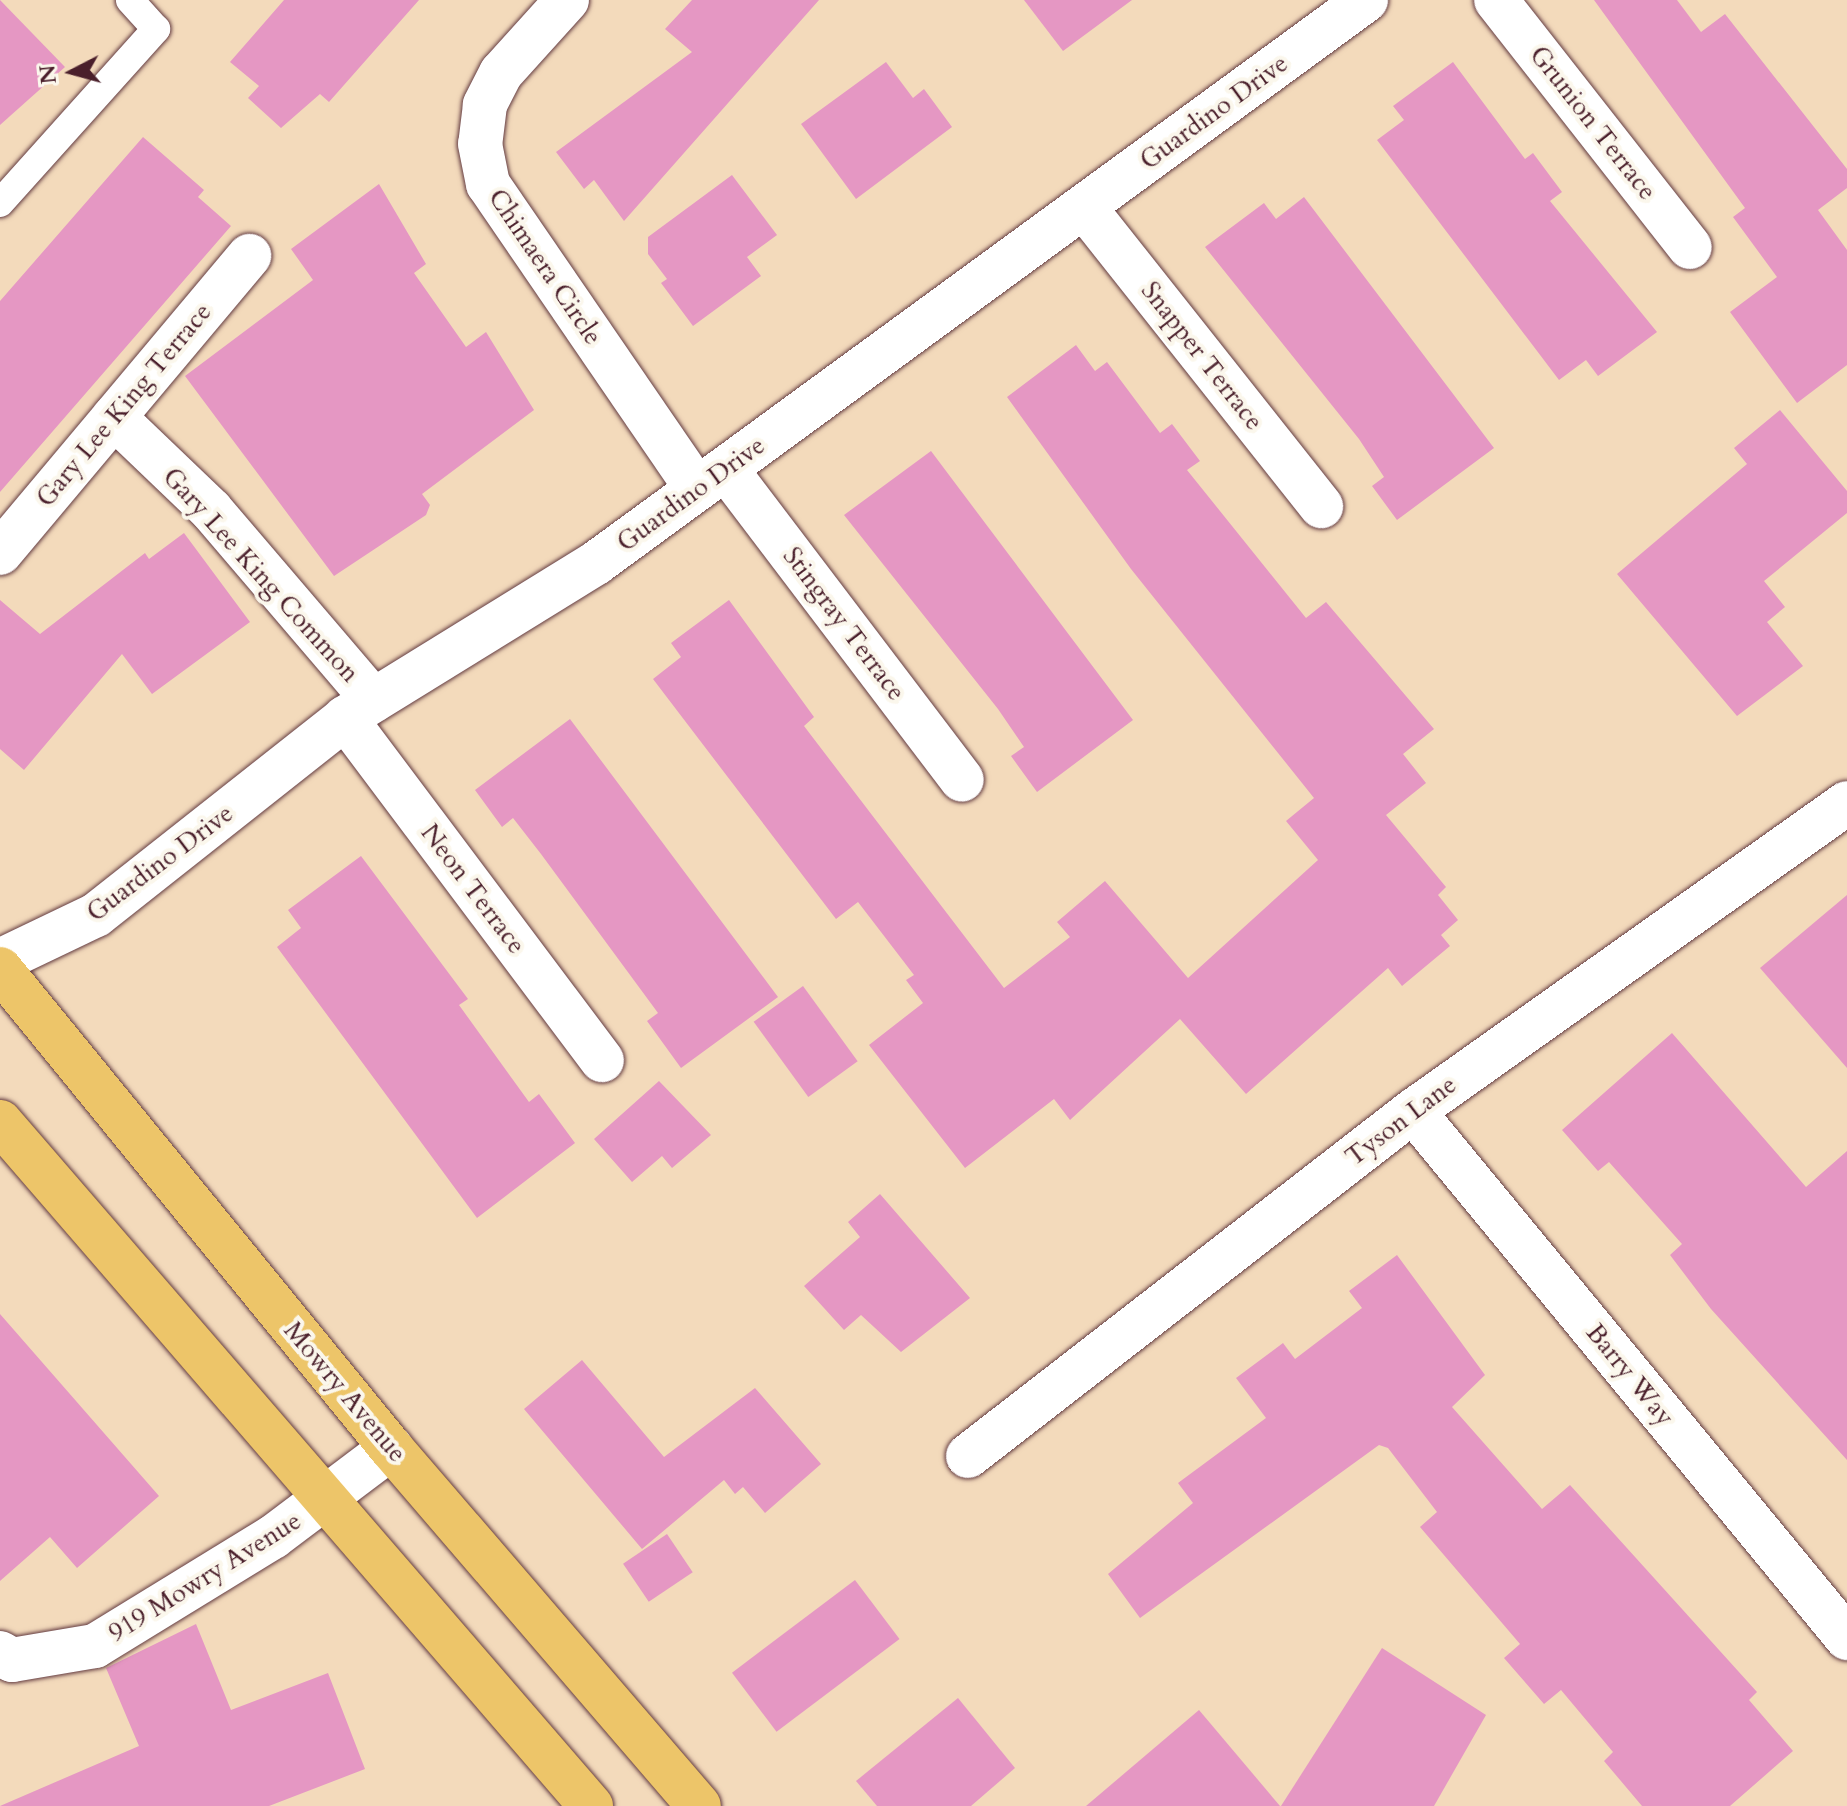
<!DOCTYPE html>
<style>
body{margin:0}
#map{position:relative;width:1847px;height:1806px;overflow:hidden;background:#f3dabb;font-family:Cardo,serif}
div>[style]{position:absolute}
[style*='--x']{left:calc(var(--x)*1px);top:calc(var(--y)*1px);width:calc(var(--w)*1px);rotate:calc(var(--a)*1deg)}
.building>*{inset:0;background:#e597c3;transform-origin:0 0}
.roads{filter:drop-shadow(0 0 2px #633b41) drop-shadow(0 0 2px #633b41)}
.service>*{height:28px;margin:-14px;padding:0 14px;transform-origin:14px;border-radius:14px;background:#fff}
.minor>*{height:44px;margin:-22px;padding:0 22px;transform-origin:22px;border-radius:22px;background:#fff}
.primary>*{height:44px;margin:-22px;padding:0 22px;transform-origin:22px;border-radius:22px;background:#edc569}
span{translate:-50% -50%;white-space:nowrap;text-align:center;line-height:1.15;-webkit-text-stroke:8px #fbf7ec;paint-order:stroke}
.street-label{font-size:26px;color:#4a1f2b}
.north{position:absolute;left:32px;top:32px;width:80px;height:80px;-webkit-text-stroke:6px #fbf7ec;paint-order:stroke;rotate:264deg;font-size:22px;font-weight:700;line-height:32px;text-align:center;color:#4a1f2b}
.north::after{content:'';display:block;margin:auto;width:28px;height:36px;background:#4a1f2b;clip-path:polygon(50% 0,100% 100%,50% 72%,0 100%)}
</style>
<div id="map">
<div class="building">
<i style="clip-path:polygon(0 0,65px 67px,0 125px)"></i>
<i style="clip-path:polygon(284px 0,419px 0,329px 102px,320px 94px,281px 128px,248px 98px,259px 86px,230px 62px)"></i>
<i style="clip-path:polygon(692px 0,819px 0,624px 221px,594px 180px,584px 189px,556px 152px,692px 52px,665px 29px)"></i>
<i style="clip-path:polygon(1024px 0,1132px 0,1063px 51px)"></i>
<i style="clip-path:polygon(1594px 0,1677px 0,1701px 32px,1725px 14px,1847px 169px,1847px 188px,1818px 210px,1847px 250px,1847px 365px,1797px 403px,1730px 312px,1777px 277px,1733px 217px,1745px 208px)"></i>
<i style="clip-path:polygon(886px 62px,913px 98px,924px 89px,952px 127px,856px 199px,801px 124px)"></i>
<i style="clip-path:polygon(1453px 62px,1525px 159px,1533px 153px,1562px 192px,1550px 201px,1657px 332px,1598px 376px,1586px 360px,1559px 380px,1377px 140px,1404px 120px,1393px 106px)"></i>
<i style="clip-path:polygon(143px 137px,204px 190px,198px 197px,231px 226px,0 492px,0 301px)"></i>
<i style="clip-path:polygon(732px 175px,777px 235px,747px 257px,761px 276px,693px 326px,661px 283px,667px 279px,648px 254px,648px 237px)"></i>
<i style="clip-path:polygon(379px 184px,426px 264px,414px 273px,466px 347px,486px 332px,534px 410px,422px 494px,430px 505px,426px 515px,334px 576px,185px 376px,313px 280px,291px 249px)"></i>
<i style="clip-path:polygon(1304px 197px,1494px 448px,1397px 520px,1372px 486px,1384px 477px,1359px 439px,1205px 247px,1264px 203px,1276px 219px)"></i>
<i style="clip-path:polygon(1076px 345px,1095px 371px,1107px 362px,1160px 433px,1172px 424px,1200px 461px,1187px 470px,1306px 618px,1326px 602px,1434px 729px,1403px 754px,1426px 783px,1386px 815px,1446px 887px,1438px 895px,1458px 920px,1441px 935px,1450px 946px,1402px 986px,1388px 968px,1246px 1094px,1180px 1019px,1070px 1120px,1054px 1099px,965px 1168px,869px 1045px,923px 1003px,906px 980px,914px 975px,858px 902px,836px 919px,653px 679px,681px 657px,671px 643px,729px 600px,814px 717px,804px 726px,1004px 988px,1070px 937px,1057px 922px,1105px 881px,1188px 978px,1318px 860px,1286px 821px,1314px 798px,1131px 569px,1007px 397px)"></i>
<i style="clip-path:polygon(1780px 410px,1847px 491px,1847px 513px,1764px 581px,1785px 607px,1767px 622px,1803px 666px,1737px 716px,1617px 574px,1747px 464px,1734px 448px)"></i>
<i style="clip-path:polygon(931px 451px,1133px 720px,1037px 792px,1011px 756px,1024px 747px,998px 709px,844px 515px)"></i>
<i style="clip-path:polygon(184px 533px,250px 622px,152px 694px,122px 654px,24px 770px,0 749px,0 600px,40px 634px,145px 553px,149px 559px)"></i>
<i style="clip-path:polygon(570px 719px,778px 997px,681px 1068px,647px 1021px,658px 1013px,541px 854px,513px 818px,502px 827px,475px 790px)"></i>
<i style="clip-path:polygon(361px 856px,468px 999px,459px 1005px,529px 1102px,539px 1094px,575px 1143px,477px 1218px,277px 947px,301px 928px,288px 910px)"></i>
<i style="clip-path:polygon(1847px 895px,1847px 1068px,1760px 968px)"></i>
<i style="left:803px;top:986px;width:93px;height:61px;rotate:54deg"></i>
<i style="clip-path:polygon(1672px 1033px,1806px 1187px,1847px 1151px,1847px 1460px,1711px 1309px,1670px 1255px,1682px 1244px,1609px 1162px,1598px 1171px,1562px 1130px)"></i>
<i style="clip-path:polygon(659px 1081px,711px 1135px,672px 1168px,662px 1156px,632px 1182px,594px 1139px)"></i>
<i style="clip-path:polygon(880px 1194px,970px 1298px,901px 1352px,861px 1315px,844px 1330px,804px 1286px,860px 1237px,848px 1222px)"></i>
<i style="clip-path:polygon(1397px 1255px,1485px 1375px,1452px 1407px,1542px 1509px,1570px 1485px,1757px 1692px,1749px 1700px,1793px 1751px,1730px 1806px,1642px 1806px,1604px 1761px,1613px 1752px,1561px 1690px,1544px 1704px,1504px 1658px,1520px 1644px,1420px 1527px,1437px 1512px,1388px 1448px,1379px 1445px,1140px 1618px,1108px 1574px,1193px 1503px,1178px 1483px,1266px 1418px,1236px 1378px,1283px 1343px,1295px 1359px,1362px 1308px,1349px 1291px)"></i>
<i style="clip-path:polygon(0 1314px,159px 1496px,77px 1568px,50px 1537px,0 1581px)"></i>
<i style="clip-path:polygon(582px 1360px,664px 1457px,755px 1388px,821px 1464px,765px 1513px,743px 1487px,735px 1494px,724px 1480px,642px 1549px,524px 1409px)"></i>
<i style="left:667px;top:1534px;width:46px;height:53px;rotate:56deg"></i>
<i style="left:855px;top:1580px;width:74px;height:154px;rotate:53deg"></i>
<i style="clip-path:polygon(196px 1624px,231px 1710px,328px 1673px,365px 1769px,269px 1806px,0 1806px,139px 1746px,106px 1668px)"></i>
<i style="clip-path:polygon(1382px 1648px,1486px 1715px,1434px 1806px,1281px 1806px)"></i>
<i style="clip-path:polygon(958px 1698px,1015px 1768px,971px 1806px,877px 1806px,856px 1781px)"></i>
<i style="clip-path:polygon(1199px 1710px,1280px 1806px,1086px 1806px)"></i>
</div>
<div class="roads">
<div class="service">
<i style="--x:0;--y:203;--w:234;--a:-48.1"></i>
<i style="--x:156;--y:29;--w:39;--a:-132"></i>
</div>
<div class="minor">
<i style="--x:567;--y:0;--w:98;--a:132.1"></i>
<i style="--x:501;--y:73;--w:36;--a:117"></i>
<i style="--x:485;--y:105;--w:39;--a:97"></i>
<i style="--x:480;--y:144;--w:41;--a:78.7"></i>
<i style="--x:488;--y:184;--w:368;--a:55.6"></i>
<i style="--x:1496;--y:0;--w:314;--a:51.9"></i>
<i style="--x:1084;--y:207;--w:382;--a:51.6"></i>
<i style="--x:114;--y:417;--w:134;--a:43.8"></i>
<i style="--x:211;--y:510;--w:250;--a:49.5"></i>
<i style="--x:726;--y:469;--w:390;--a:52.8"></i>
<i style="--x:0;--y:553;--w:388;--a:-50"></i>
<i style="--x:345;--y:718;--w:428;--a:53.1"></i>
<i style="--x:0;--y:961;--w:106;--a:-25.6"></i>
<i style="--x:96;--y:915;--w:318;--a:-38.3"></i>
<i style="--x:345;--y:718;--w:295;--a:-31.7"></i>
<i style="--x:596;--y:563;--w:954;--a:-36.17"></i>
<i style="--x:1413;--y:1111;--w:683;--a:50.53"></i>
<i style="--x:968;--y:1456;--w:563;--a:-37.79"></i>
<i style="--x:1413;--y:1111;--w:532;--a:-35.36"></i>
<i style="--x:0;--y:1653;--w:14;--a:30"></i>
<i style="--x:12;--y:1660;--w:84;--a:-9.6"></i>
<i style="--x:95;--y:1646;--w:209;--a:-31.5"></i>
<i style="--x:273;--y:1537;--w:148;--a:-37"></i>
</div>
<div class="primary">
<i style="--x:0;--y:969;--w:618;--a:50.78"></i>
<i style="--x:391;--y:1448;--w:472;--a:49.3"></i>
<i style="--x:0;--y:1122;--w:904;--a:49.17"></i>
</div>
</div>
<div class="street-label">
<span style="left:1214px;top:112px;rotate:-36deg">Guardino Drive</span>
<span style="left:1593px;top:123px;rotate:52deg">Grunion Terrace</span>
<span style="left:545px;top:267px;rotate:56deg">Chimaera Circle</span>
<span style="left:1202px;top:356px;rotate:52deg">Snapper Terrace</span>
<span style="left:124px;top:405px;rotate:-50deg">Gary Lee King Terrace</span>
<span style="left:691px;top:494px;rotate:-36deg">Guardino Drive</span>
<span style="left:261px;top:575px;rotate:48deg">Gary Lee King Common</span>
<span style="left:844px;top:624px;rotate:53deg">Stingray Terrace</span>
<span style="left:160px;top:863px;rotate:-37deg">Guardino Drive</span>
<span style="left:473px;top:889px;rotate:53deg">Neon Terrace</span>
<span style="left:1401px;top:1121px;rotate:-37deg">Tyson Lane</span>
<span style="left:1630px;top:1375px;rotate:51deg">Barry Way</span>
<span style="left:345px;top:1392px;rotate:50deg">Mowry Avenue</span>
<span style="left:205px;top:1577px;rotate:-32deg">919 Mowry Avenue</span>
</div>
<div class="north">N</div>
</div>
